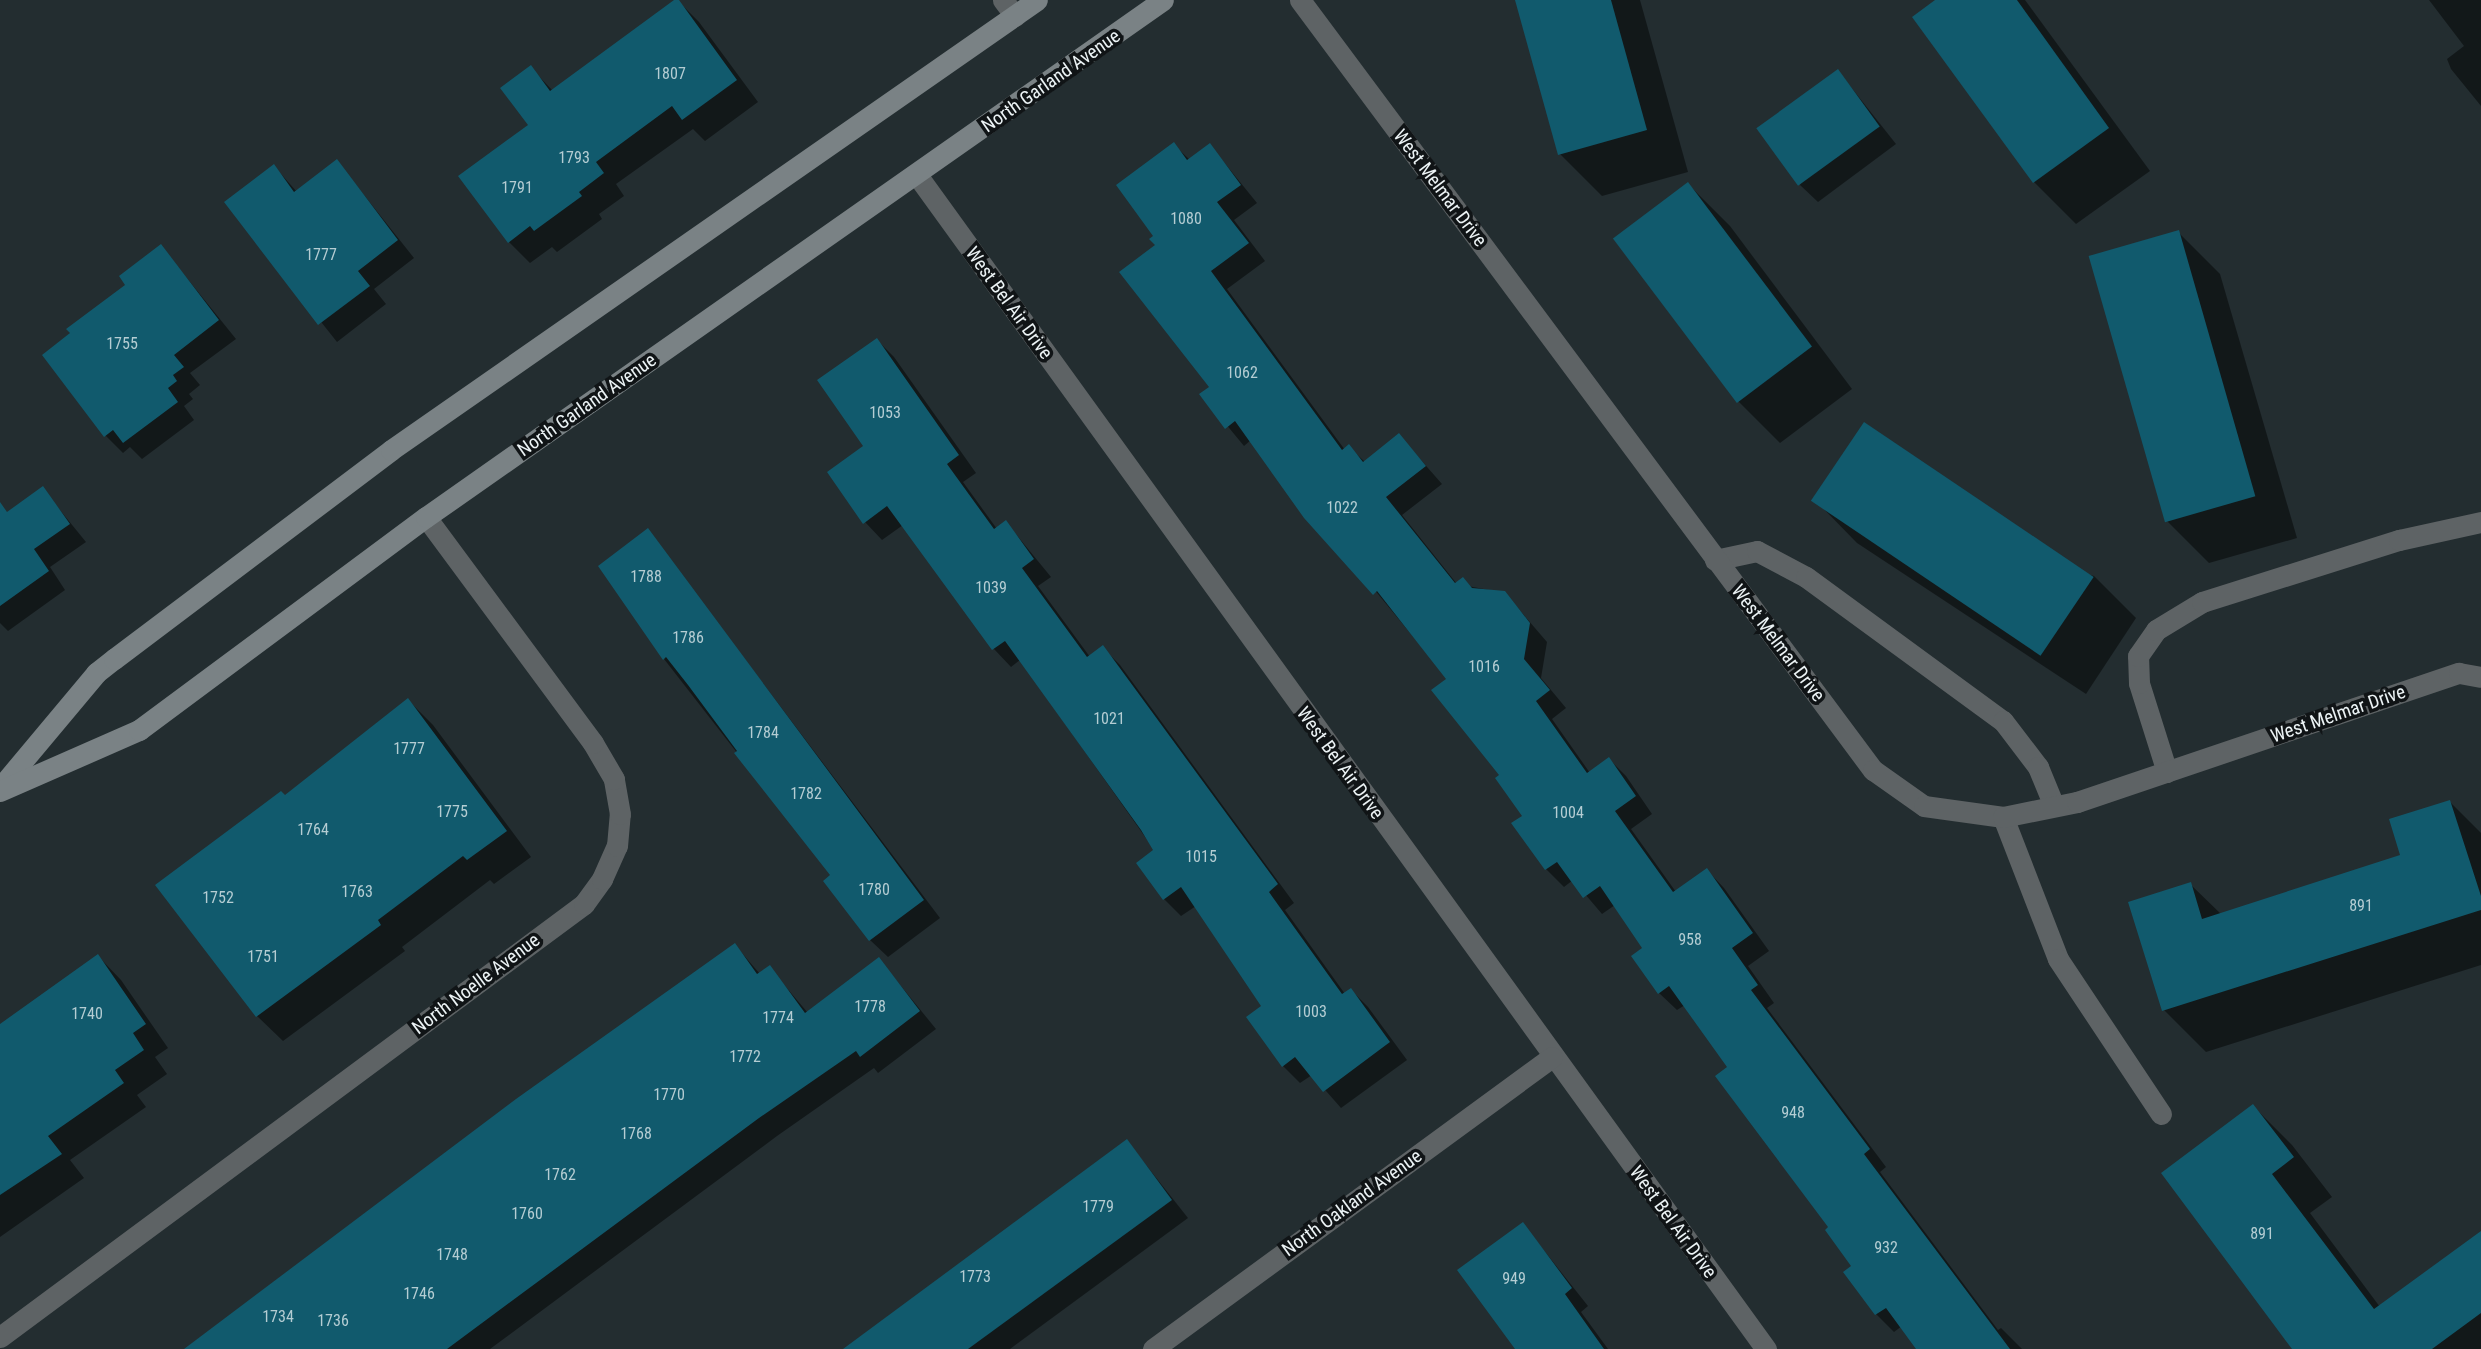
<!DOCTYPE html>
<style>
body{margin:0}
#map{position:relative;width:2481px;height:1349px;overflow:hidden;background:#232d30;font-family:"Roboto Condensed",sans-serif}
div>[style]{position:absolute}
[style*='--x']{left:calc(var(--x)*1px);top:calc(var(--y)*1px);width:calc(var(--w)*1px);rotate:calc(var(--a)*1deg)}
.shadow>*{inset:0;background:#0007}
.building>*{inset:0;background:#115a6d;transform-origin:0 0}
.lane>*{height:21px;margin:-10.5px;padding:0 10.5px;transform-origin:10.5px;border-radius:10.5px;background:#5e6365}
.street>*{height:21px;margin:-10.5px;padding:0 10.5px;transform-origin:10.5px;border-radius:10.5px;background:#5e6365}
.secondary>*{height:21px;margin:-10.5px;padding:0 10.5px;transform-origin:10.5px;border-radius:10.5px;background:#7a8285}
span{translate:-50% -50%;white-space:nowrap;text-align:center;line-height:1.15;-webkit-text-stroke:7px #101416;paint-order:stroke}
.number-label{font-size:16px;color:#b5cdd3}
.number-label span{-webkit-text-stroke-width:0}
.street-label{font-size:19px;color:#ecf3f5}
</style>
<div id="map">
<div class="shadow">
<i style="clip-path:polygon(677px 0,699px 22px,758px 102px,705px 141px,693px 129px,616px 184px,624px 196px,599px 214px,602px 219px,557px 252px,552px 247px,530px 263px,509px 242px,530px 125px,531px 68px,553px 91px)"></i>
<i style="clip-path:polygon(1517px 0,1640px 0,1688px 172px,1602px 196px,1560px 154px)"></i>
<i style="clip-path:polygon(1938px 0,2025px 0,2150px 171px,2076px 224px,2034px 182px)"></i>
<i style="clip-path:polygon(2429px 0,2481px 0,2481px 106px,2451px 69px,2447px 59px,2464px 46px)"></i>
<i style="clip-path:polygon(1839px 72px,1896px 144px,1818px 202px,1800px 185px)"></i>
<i style="clip-path:polygon(1174px 145px,1190px 160px,1210px 145px,1257px 203px,1234px 220px,1265px 261px,1227px 289px,1345px 450px,1349px 447px,1365px 462px,1399px 435px,1442px 484px,1402px 515px,1457px 584px,1505px 593px,1547px 642px,1541px 678px,1566px 708px,1552px 719px,1590px 773px,1609px 759px,1626px 776px,1652px 814px,1631px 829px,1676px 892px,1707px 870px,1724px 888px,1769px 951px,1748px 966px,1774px 1003px,1767px 1008px,1886px 1167px,1880px 1172px,1998px 1330px,2001px 1328px,2022px 1349px,1921px 1349px,1902px 1326px,1894px 1332px,1876px 1314px,1845px 1272px,1854px 1267px,1729px 1068px,1685px 1005px,1677px 1010px,1659px 993px,1645px 948px,1615px 905px,1602px 914px,1573px 880px,1564px 887px,1546px 869px,1514px 824px,1524px 816px,1448px 679px,1251px 440px,1244px 446px,1201px 394px,1211px 387px,1156px 236px)"></i>
<i style="clip-path:polygon(337px 161px,414px 258px,374px 289px,386px 304px,337px 342px,226px 202px,274px 166px,297px 192px)"></i>
<i style="clip-path:polygon(1688px 184px,1730px 226px,1852px 389px,1780px 443px,1738px 401px)"></i>
<i style="clip-path:polygon(2178px 232px,2220px 274px,2297px 538px,2209px 563px,2167px 521px)"></i>
<i style="clip-path:polygon(161px 246px,236px 339px,190px 373px,200px 385px,189px 394px,193px 399px,184px 406px,194px 420px,142px 459px,130px 447px,123px 453px,105px 435px,128px 285px)"></i>
<i style="clip-path:polygon(877px 340px,894px 357px,976px 473px,963px 482px,997px 529px,1006px 522px,1051px 577px,1038px 586px,1090px 657px,1103px 648px,1120px 665px,1294px 903px,1285px 910px,1345px 994px,1351px 990px,1368px 1007px,1407px 1060px,1341px 1108px,1312px 1075px,1300px 1083px,1283px 1066px,1263px 1007px,1196px 906px,1181px 916px,1164px 899px,1155px 851px,1020px 660px,1011px 667px,994px 649px,903px 525px,882px 540px,865px 522px,866px 446px)"></i>
<i style="clip-path:polygon(42px 488px,86px 542px,50px 567px,65px 590px,8px 631px,0 623px,0 519px)"></i>
<i style="clip-path:polygon(1815px 500px,2094px 576px,2136px 618px,2086px 694px,1857px 543px)"></i>
<i style="clip-path:polygon(648px 531px,940px 918px,888px 957px,870px 940px,833px 876px,664px 659px,601px 567px)"></i>
<i style="clip-path:polygon(408px 700px,433px 725px,531px 857px,494px 884px,490px 880px,402px 947px,405px 951px,283px 1041px,257px 1016px,157px 885px,285px 797px)"></i>
<i style="clip-path:polygon(2450px 802px,2481px 833px,2481px 965px,2206px 1052px,2164px 1010px,2190px 884px,2221px 914px,2402px 856px)"></i>
<i style="clip-path:polygon(735px 945px,760px 974px,769px 967px,808px 1013px,879px 959px,936px 1029px,878px 1073px,874px 1068px,777px 1136px,490px 1349px,185px 1349px)"></i>
<i style="clip-path:polygon(98px 956px,121px 980px,168px 1048px,155px 1057px,167px 1074px,137px 1095px,146px 1107px,70px 1160px,84px 1178px,0 1237px,0 1026px)"></i>
<i style="clip-path:polygon(2253px 1106px,2292px 1145px,2332px 1197px,2310px 1213px,2380px 1307px,2481px 1232px,2481px 1349px,2294px 1349px)"></i>
<i style="clip-path:polygon(1127px 1141px,1188px 1218px,1010px 1349px,846px 1349px)"></i>
<i style="clip-path:polygon(1523px 1224px,1588px 1306px,1581px 1312px,1608px 1349px,1517px 1349px)"></i>
</div>
<div class="building">
<i style="clip-path:polygon(674px 0,679px 0,737px 80px,682px 120px,672px 106px,596px 162px,604px 173px,579px 192px,582px 196px,534px 231px,530px 226px,508px 243px,458px 176px,528px 125px,500px 88px,531px 65px,550px 91px)"></i>
<i style="clip-path:polygon(1515px 0,1611px 0,1647px 130px,1558px 155px)"></i>
<i style="clip-path:polygon(1935px 0,2017px 0,2109px 128px,2033px 183px,1912px 17px)"></i>
<i style="left:1838px;top:69px;width:71px;height:101px;rotate:54deg"></i>
<i style="clip-path:polygon(1174px 142px,1187px 160px,1210px 143px,1241px 185px,1217px 202px,1249px 243px,1211px 271px,1342px 450px,1349px 444px,1363px 462px,1399px 433px,1426px 466px,1386px 497px,1455px 583px,1463px 577px,1472px 588px,1505px 591px,1530px 623px,1524px 659px,1550px 690px,1536px 701px,1587px 773px,1609px 757px,1636px 796px,1615px 811px,1673px 892px,1707px 868px,1753px 933px,1732px 948px,1758px 985px,1751px 990px,1870px 1149px,1864px 1154px,2010px 1349px,1916px 1349px,1886px 1308px,1875px 1315px,1843px 1272px,1851px 1266px,1825px 1230px,1828px 1227px,1715px 1076px,1727px 1067px,1669px 986px,1658px 994px,1631px 956px,1642px 948px,1600px 886px,1583px 898px,1557px 862px,1545px 870px,1511px 823px,1522px 816px,1495px 778px,1499px 775px,1431px 690px,1446px 679px,1377px 591px,1373px 595px,1304px 518px,1235px 421px,1225px 429px,1199px 394px,1209px 387px,1119px 272px,1155px 245px,1149px 239px,1153px 236px,1116px 185px)"></i>
<i style="clip-path:polygon(337px 159px,398px 240px,358px 271px,370px 286px,318px 325px,224px 202px,274px 164px,294px 192px)"></i>
<i style="left:1688px;top:182px;width:206px;height:94px;rotate:53deg"></i>
<i style="left:2179px;top:230px;width:277px;height:94px;rotate:74deg"></i>
<i style="clip-path:polygon(161px 244px,219px 320px,174px 355px,184px 367px,173px 375px,177px 381px,168px 388px,178px 402px,123px 443px,113px 430px,104px 437px,42px 355px,70px 333px,66px 329px,125px 285px,119px 276px)"></i>
<i style="clip-path:polygon(877px 338px,959px 455px,947px 464px,994px 529px,1006px 520px,1034px 559px,1022px 568px,1087px 657px,1103px 645px,1278px 884px,1269px 892px,1342px 994px,1351px 988px,1390px 1042px,1323px 1092px,1295px 1057px,1282px 1067px,1246px 1017px,1261px 1006px,1181px 887px,1163px 900px,1136px 863px,1153px 850px,1141px 830px,1005px 641px,992px 650px,887px 506px,863px 524px,827px 472px,863px 446px,817px 380px)"></i>
<i style="left:1864px;top:422px;width:277px;height:95px;rotate:34deg"></i>
<i style="clip-path:polygon(43px 486px,70px 524px,34px 549px,49px 571px,0 606px,0 502px,7px 512px)"></i>
<i style="clip-path:polygon(648px 528px,924px 900px,869px 941px,823px 881px,830px 875px,734px 753px,737px 751px,688px 685px,666px 657px,663px 660px,598px 566px)"></i>
<i style="clip-path:polygon(408px 698px,507px 831px,467px 860px,463px 856px,378px 920px,381px 925px,256px 1017px,155px 885px,281px 791px,285px 795px)"></i>
<i style="clip-path:polygon(2450px 800px,2481px 896px,2481px 910px,2162px 1011px,2128px 902px,2191px 882px,2202px 919px,2400px 855px,2389px 819px)"></i>
<i style="clip-path:polygon(735px 943px,757px 974px,770px 965px,805px 1013px,879px 957px,920px 1011px,860px 1057px,856px 1051px,759px 1118px,447px 1349px,184px 1349px,516px 1099px)"></i>
<i style="clip-path:polygon(98px 954px,146px 1024px,133px 1033px,144px 1050px,115px 1070px,124px 1083px,48px 1136px,62px 1154px,0 1195px,0 1024px)"></i>
<i style="clip-path:polygon(2253px 1104px,2294px 1157px,2272px 1174px,2374px 1309px,2481px 1231px,2481px 1313px,2432px 1349px,2292px 1349px,2161px 1173px)"></i>
<i style="clip-path:polygon(1127px 1139px,1172px 1200px,968px 1349px,843px 1349px)"></i>
<i style="clip-path:polygon(1523px 1222px,1572px 1288px,1565px 1294px,1604px 1349px,1515px 1349px,1457px 1270px)"></i>
</div>
<div class="lane">
<i style="--x:1003;--y:0;--w:20;--a:53"></i>
<i style="--x:1715;--y:560;--w:43;--a:-12.1"></i>
<i style="--x:1757;--y:551;--w:55;--a:28"></i>
<i style="--x:1806;--y:577;--w:244;--a:36.2"></i>
<i style="--x:2003;--y:721;--w:58;--a:52.7"></i>
<i style="--x:2038;--y:767;--w:42;--a:67.7"></i>
<i style="--x:2167;--y:772;--w:93;--a:-107.5"></i>
<i style="--x:2139;--y:683;--w:27;--a:-92"></i>
<i style="--x:2138;--y:656;--w:32;--a:-55"></i>
<i style="--x:2156;--y:630;--w:54;--a:-31.3"></i>
<i style="--x:2202;--y:602;--w:207;--a:-17.5"></i>
<i style="--x:2399;--y:540;--w:84;--a:-12.4"></i>
<i style="--x:2003;--y:817;--w:152;--a:68.8"></i>
<i style="--x:2058;--y:959;--w:186;--a:56.4"></i>
</div>
<div class="street">
<i style="--x:1300;--y:0;--w:960;--a:53.35"></i>
<i style="--x:1873;--y:770;--w:62;--a:35.2"></i>
<i style="--x:1924;--y:806;--w:80;--a:7.9"></i>
<i style="--x:2003;--y:817;--w:76;--a:-11.5"></i>
<i style="--x:2077;--y:802;--w:403;--a:-18.7"></i>
<i style="--x:2459;--y:673;--w:22;--a:10"></i>
<i style="--x:917;--y:175;--w:1449;--a:54.13"></i>
<i style="--x:0;--y:1337;--w:727;--a:-36.55"></i>
<i style="--x:584;--y:904;--w:31;--a:-54"></i>
<i style="--x:602;--y:879;--w:36;--a:-66"></i>
<i style="--x:617;--y:846;--w:32;--a:-85"></i>
<i style="--x:620;--y:814;--w:36;--a:-100"></i>
<i style="--x:614;--y:779;--w:42;--a:-120.3"></i>
<i style="--x:593;--y:743;--w:281;--a:-126.5"></i>
<i style="--x:1153;--y:1349;--w:494;--a:-36.2"></i>
</div>
<div class="secondary">
<i style="--x:0;--y:788;--w:150;--a:-50.1"></i>
<i style="--x:96;--y:673;--w:23;--a:-38"></i>
<i style="--x:114;--y:659;--w:347;--a:-37"></i>
<i style="--x:391;--y:450;--w:787;--a:-34.86"></i>
<i style="--x:0;--y:791;--w:152;--a:-23.7"></i>
<i style="--x:139;--y:730;--w:357;--a:-36.6"></i>
<i style="--x:426;--y:517;--w:900;--a:-35.05"></i>
</div>
<div class="number-label">
<span style="left:670px;top:74px">1807</span>
<span style="left:574px;top:158px">1793</span>
<span style="left:517px;top:188px">1791</span>
<span style="left:1186px;top:219px">1080</span>
<span style="left:321px;top:255px">1777</span>
<span style="left:122px;top:344px">1755</span>
<span style="left:1242px;top:373px">1062</span>
<span style="left:885px;top:413px">1053</span>
<span style="left:1342px;top:508px">1022</span>
<span style="left:646px;top:577px">1788</span>
<span style="left:991px;top:588px">1039</span>
<span style="left:688px;top:638px">1786</span>
<span style="left:1484px;top:667px">1016</span>
<span style="left:1109px;top:719px">1021</span>
<span style="left:763px;top:733px">1784</span>
<span style="left:409px;top:749px">1777</span>
<span style="left:806px;top:794px">1782</span>
<span style="left:452px;top:812px">1775</span>
<span style="left:1568px;top:813px">1004</span>
<span style="left:313px;top:830px">1764</span>
<span style="left:1201px;top:857px">1015</span>
<span style="left:874px;top:890px">1780</span>
<span style="left:357px;top:892px">1763</span>
<span style="left:218px;top:898px">1752</span>
<span style="left:2361px;top:906px">891</span>
<span style="left:1690px;top:940px">958</span>
<span style="left:263px;top:957px">1751</span>
<span style="left:870px;top:1007px">1778</span>
<span style="left:1311px;top:1012px">1003</span>
<span style="left:87px;top:1014px">1740</span>
<span style="left:778px;top:1018px">1774</span>
<span style="left:745px;top:1057px">1772</span>
<span style="left:669px;top:1095px">1770</span>
<span style="left:1793px;top:1113px">948</span>
<span style="left:636px;top:1134px">1768</span>
<span style="left:560px;top:1175px">1762</span>
<span style="left:1098px;top:1207px">1779</span>
<span style="left:527px;top:1214px">1760</span>
<span style="left:2262px;top:1234px">891</span>
<span style="left:1886px;top:1248px">932</span>
<span style="left:452px;top:1255px">1748</span>
<span style="left:975px;top:1277px">1773</span>
<span style="left:1514px;top:1279px">949</span>
<span style="left:419px;top:1294px">1746</span>
<span style="left:278px;top:1317px">1734</span>
<span style="left:333px;top:1321px">1736</span>
</div>
<div class="street-label">
<span style="left:1051px;top:81px;rotate:-35deg">North Garland Avenue</span>
<span style="left:1440px;top:188px;rotate:53deg">West Melmar Drive</span>
<span style="left:1009px;top:303px;rotate:54deg">West Bel Air Drive</span>
<span style="left:587px;top:405px;rotate:-35deg">North Garland Avenue</span>
<span style="left:1778px;top:643px;rotate:53deg">West Melmar Drive</span>
<span style="left:2338px;top:714px;rotate:-19deg">West Melmar Drive</span>
<span style="left:1340px;top:763px;rotate:54deg">West Bel Air Drive</span>
<span style="left:476px;top:984px;rotate:-37deg">North Noelle Avenue</span>
<span style="left:1352px;top:1203px;rotate:-36deg">North Oakland Avenue</span>
<span style="left:1673px;top:1222px;rotate:54deg">West Bel Air Drive</span>
</div>
</div>
